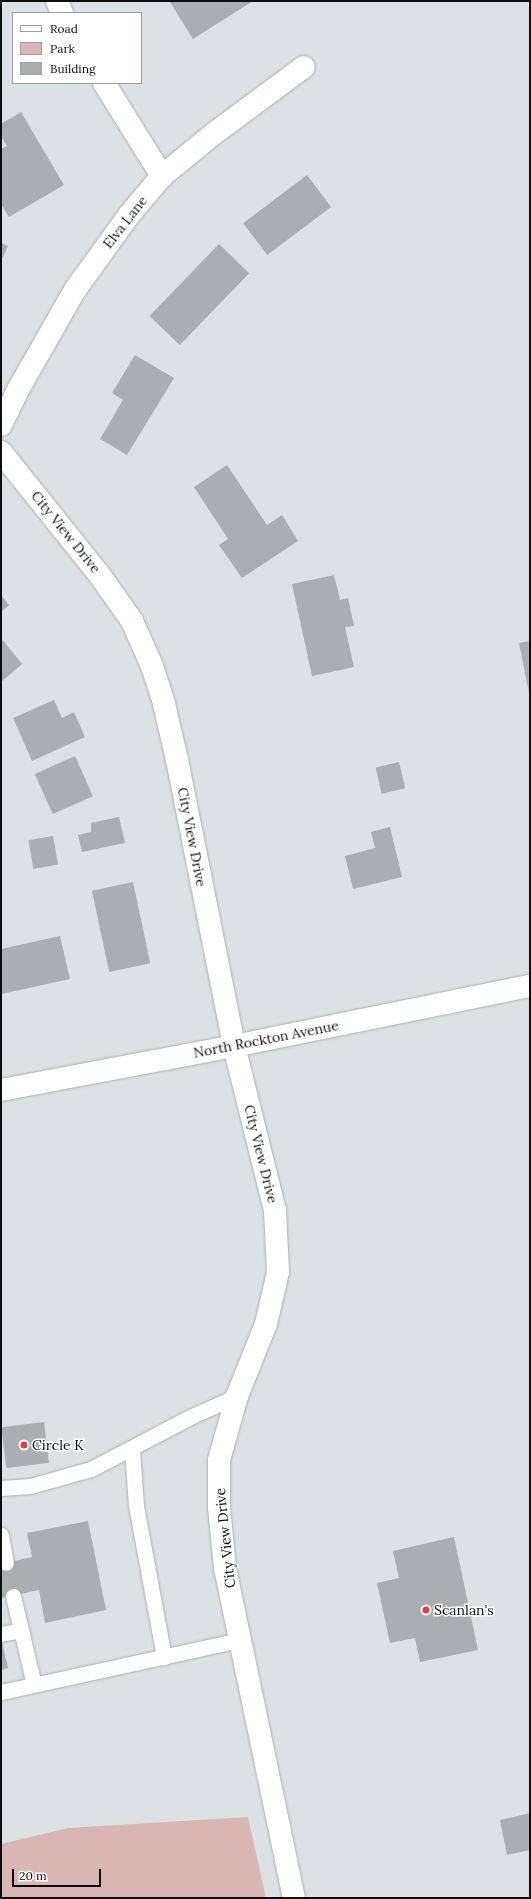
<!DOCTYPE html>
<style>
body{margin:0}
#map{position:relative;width:531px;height:1899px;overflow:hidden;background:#dce1e3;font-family:Lora,serif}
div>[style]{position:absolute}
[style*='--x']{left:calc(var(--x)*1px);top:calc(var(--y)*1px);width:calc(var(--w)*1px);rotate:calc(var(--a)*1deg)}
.green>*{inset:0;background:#d9b6b3}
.building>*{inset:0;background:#a9aeb0;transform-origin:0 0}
.roads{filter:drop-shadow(0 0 1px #a9aeb0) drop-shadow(0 0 1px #a9aeb0)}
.service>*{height:15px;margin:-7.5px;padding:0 7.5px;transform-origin:7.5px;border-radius:7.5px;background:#fff}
.minor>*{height:22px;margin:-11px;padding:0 11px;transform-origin:11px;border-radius:11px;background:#fff}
.tertiary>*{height:22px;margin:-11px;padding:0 11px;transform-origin:11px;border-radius:11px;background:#fff}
.dots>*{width:11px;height:11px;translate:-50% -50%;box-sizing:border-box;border:2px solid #fff;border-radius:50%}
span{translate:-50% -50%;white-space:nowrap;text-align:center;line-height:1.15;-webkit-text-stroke:3px #fff;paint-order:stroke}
.street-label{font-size:14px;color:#0c0d0e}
.poi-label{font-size:14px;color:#0c0d0e}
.left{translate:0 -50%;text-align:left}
.frame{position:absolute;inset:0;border:2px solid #0c0d0e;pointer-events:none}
.legend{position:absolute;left:12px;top:12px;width:130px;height:72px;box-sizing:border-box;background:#fff;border:1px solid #9e9e9f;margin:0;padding:5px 7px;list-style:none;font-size:12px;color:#0c0d0e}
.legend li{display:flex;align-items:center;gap:8px;height:20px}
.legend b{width:20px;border:1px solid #9e9e9f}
.scale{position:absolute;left:12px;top:1869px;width:89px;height:18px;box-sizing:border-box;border:2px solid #0c0d0e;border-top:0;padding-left:5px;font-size:12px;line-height:14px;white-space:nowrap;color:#0c0d0e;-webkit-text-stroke:3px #fff;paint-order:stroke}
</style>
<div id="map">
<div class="green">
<i style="clip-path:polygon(248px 1817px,266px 1898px,1px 1898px,1px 1844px,68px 1828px)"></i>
</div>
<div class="building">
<i style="clip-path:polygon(172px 1px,253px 1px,193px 39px,170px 2px)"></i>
<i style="clip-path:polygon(21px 112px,64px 185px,9px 217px,1px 204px,1px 149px,7px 146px,1px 136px,1px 124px)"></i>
<i style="left:307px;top:175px;width:40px;height:80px;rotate:53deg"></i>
<i style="clip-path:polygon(1px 243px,8px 246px,1px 261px)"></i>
<i style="left:219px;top:244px;width:42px;height:100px;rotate:44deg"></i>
<i style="clip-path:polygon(135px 355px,174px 378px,127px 455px,100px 439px,123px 400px,112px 393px)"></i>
<i style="clip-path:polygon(227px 465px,267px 525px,282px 515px,298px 541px,242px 578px,219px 545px,228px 539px,194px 487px)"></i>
<i style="clip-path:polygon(334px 575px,340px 600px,348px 598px,354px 626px,345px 627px,354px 667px,312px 676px,292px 584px)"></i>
<i style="clip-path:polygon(1px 595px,9px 605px,1px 612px)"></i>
<i style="clip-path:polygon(1px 638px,22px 664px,1px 682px)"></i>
<i style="clip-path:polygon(530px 641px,530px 693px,529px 693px,519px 643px)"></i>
<i style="clip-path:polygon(54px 700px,62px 718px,74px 712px,85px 737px,32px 761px,13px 718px)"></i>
<i style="left:75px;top:756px;width:44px;height:44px;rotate:66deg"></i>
<i style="left:399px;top:762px;width:27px;height:24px;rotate:77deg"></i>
<i style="clip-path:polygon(119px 817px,125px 843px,82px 852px,78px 835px,91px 832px,91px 823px)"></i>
<i style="clip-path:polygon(390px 827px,402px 877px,353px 889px,345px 856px,375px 848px,371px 832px)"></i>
<i style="left:53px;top:836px;width:29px;height:25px;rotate:80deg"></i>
<i style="left:133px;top:882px;width:83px;height:42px;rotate:78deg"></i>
<i style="clip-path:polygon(60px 936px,70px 979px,1px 994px,1px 949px)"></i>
<i style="left:44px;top:1422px;width:41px;height:43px;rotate:83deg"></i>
<i style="clip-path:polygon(88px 1521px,106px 1610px,45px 1623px,39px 1590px,1px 1598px,1px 1564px,32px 1557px,27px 1533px)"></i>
<i style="clip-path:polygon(454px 1537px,478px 1650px,420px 1662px,415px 1638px,390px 1643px,377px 1583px,399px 1578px,393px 1551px)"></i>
<i style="clip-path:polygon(1px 1637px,8px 1668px,1px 1670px)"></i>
<i style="clip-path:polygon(530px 1813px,530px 1850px,507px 1855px,500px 1820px)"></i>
</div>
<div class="roads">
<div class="service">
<i style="--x:132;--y:1449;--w:57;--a:86"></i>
<i style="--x:136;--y:1506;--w:154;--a:79.5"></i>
<i style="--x:1;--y:1488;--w:29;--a:-4"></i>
<i style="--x:30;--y:1486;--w:63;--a:-15.6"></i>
<i style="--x:91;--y:1469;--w:114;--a:-27.7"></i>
<i style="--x:192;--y:1416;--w:49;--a:-24"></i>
<i style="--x:1;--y:1535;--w:28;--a:80"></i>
<i style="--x:13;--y:1596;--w:91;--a:76.7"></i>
<i style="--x:1;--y:1634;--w:20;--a:-11"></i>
<i style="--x:1;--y:1692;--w:245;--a:-12.3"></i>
</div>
<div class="minor">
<i style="--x:57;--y:1;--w:13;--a:67"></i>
<i style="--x:104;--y:83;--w:110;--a:58.1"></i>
<i style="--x:1;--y:425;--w:41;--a:-64.1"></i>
<i style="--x:19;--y:388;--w:113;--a:-60.3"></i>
<i style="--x:75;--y:290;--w:92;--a:-54.2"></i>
<i style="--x:129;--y:215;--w:51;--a:-49.8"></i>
<i style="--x:162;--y:176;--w:70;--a:-39.2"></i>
<i style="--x:216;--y:132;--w:109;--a:-36.5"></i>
<i style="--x:1;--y:452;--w:160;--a:51.3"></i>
<i style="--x:101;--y:577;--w:54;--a:54.8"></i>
<i style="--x:132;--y:621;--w:49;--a:66"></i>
<i style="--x:152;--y:666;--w:40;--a:72"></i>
<i style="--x:164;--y:704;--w:57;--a:76.9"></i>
<i style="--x:177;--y:760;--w:292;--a:78.7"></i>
<i style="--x:234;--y:1046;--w:169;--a:76"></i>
<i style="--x:275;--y:1210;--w:62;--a:87.2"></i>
<i style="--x:278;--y:1272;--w:53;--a:103"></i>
<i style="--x:266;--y:1324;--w:78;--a:111.9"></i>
<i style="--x:237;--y:1396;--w:66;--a:105.7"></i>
<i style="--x:219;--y:1460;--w:47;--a:90"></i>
<i style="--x:219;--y:1507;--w:61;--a:84.4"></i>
<i style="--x:225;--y:1568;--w:337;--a:78.2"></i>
</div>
<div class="tertiary">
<i style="--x:1;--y:1090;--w:237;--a:-10.7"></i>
<i style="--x:234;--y:1046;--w:302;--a:-11.5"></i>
</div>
</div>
<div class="dots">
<i style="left:24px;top:1445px;background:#d34441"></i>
<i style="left:426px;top:1610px;background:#d34441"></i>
</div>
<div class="street-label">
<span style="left:125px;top:222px;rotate:-52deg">Elva Lane</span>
<span style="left:66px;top:532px;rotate:51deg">City View Drive</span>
<span style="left:192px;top:837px;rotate:79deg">City View Drive</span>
<span style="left:266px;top:1039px;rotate:-11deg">North Rockton Avenue</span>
<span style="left:261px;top:1154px;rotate:76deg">City View Drive</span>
<span style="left:225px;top:1538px;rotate:-96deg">City View Drive</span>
</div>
<div class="poi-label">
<span class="left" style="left:32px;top:1445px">Circle K</span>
<span class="left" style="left:434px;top:1610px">Scanlan's</span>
</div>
<div class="frame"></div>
<ul class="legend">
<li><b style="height:5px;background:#fff"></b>Road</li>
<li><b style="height:11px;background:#d9b6b3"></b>Park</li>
<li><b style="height:11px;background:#a9aeb0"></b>Building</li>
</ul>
<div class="scale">20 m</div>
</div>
